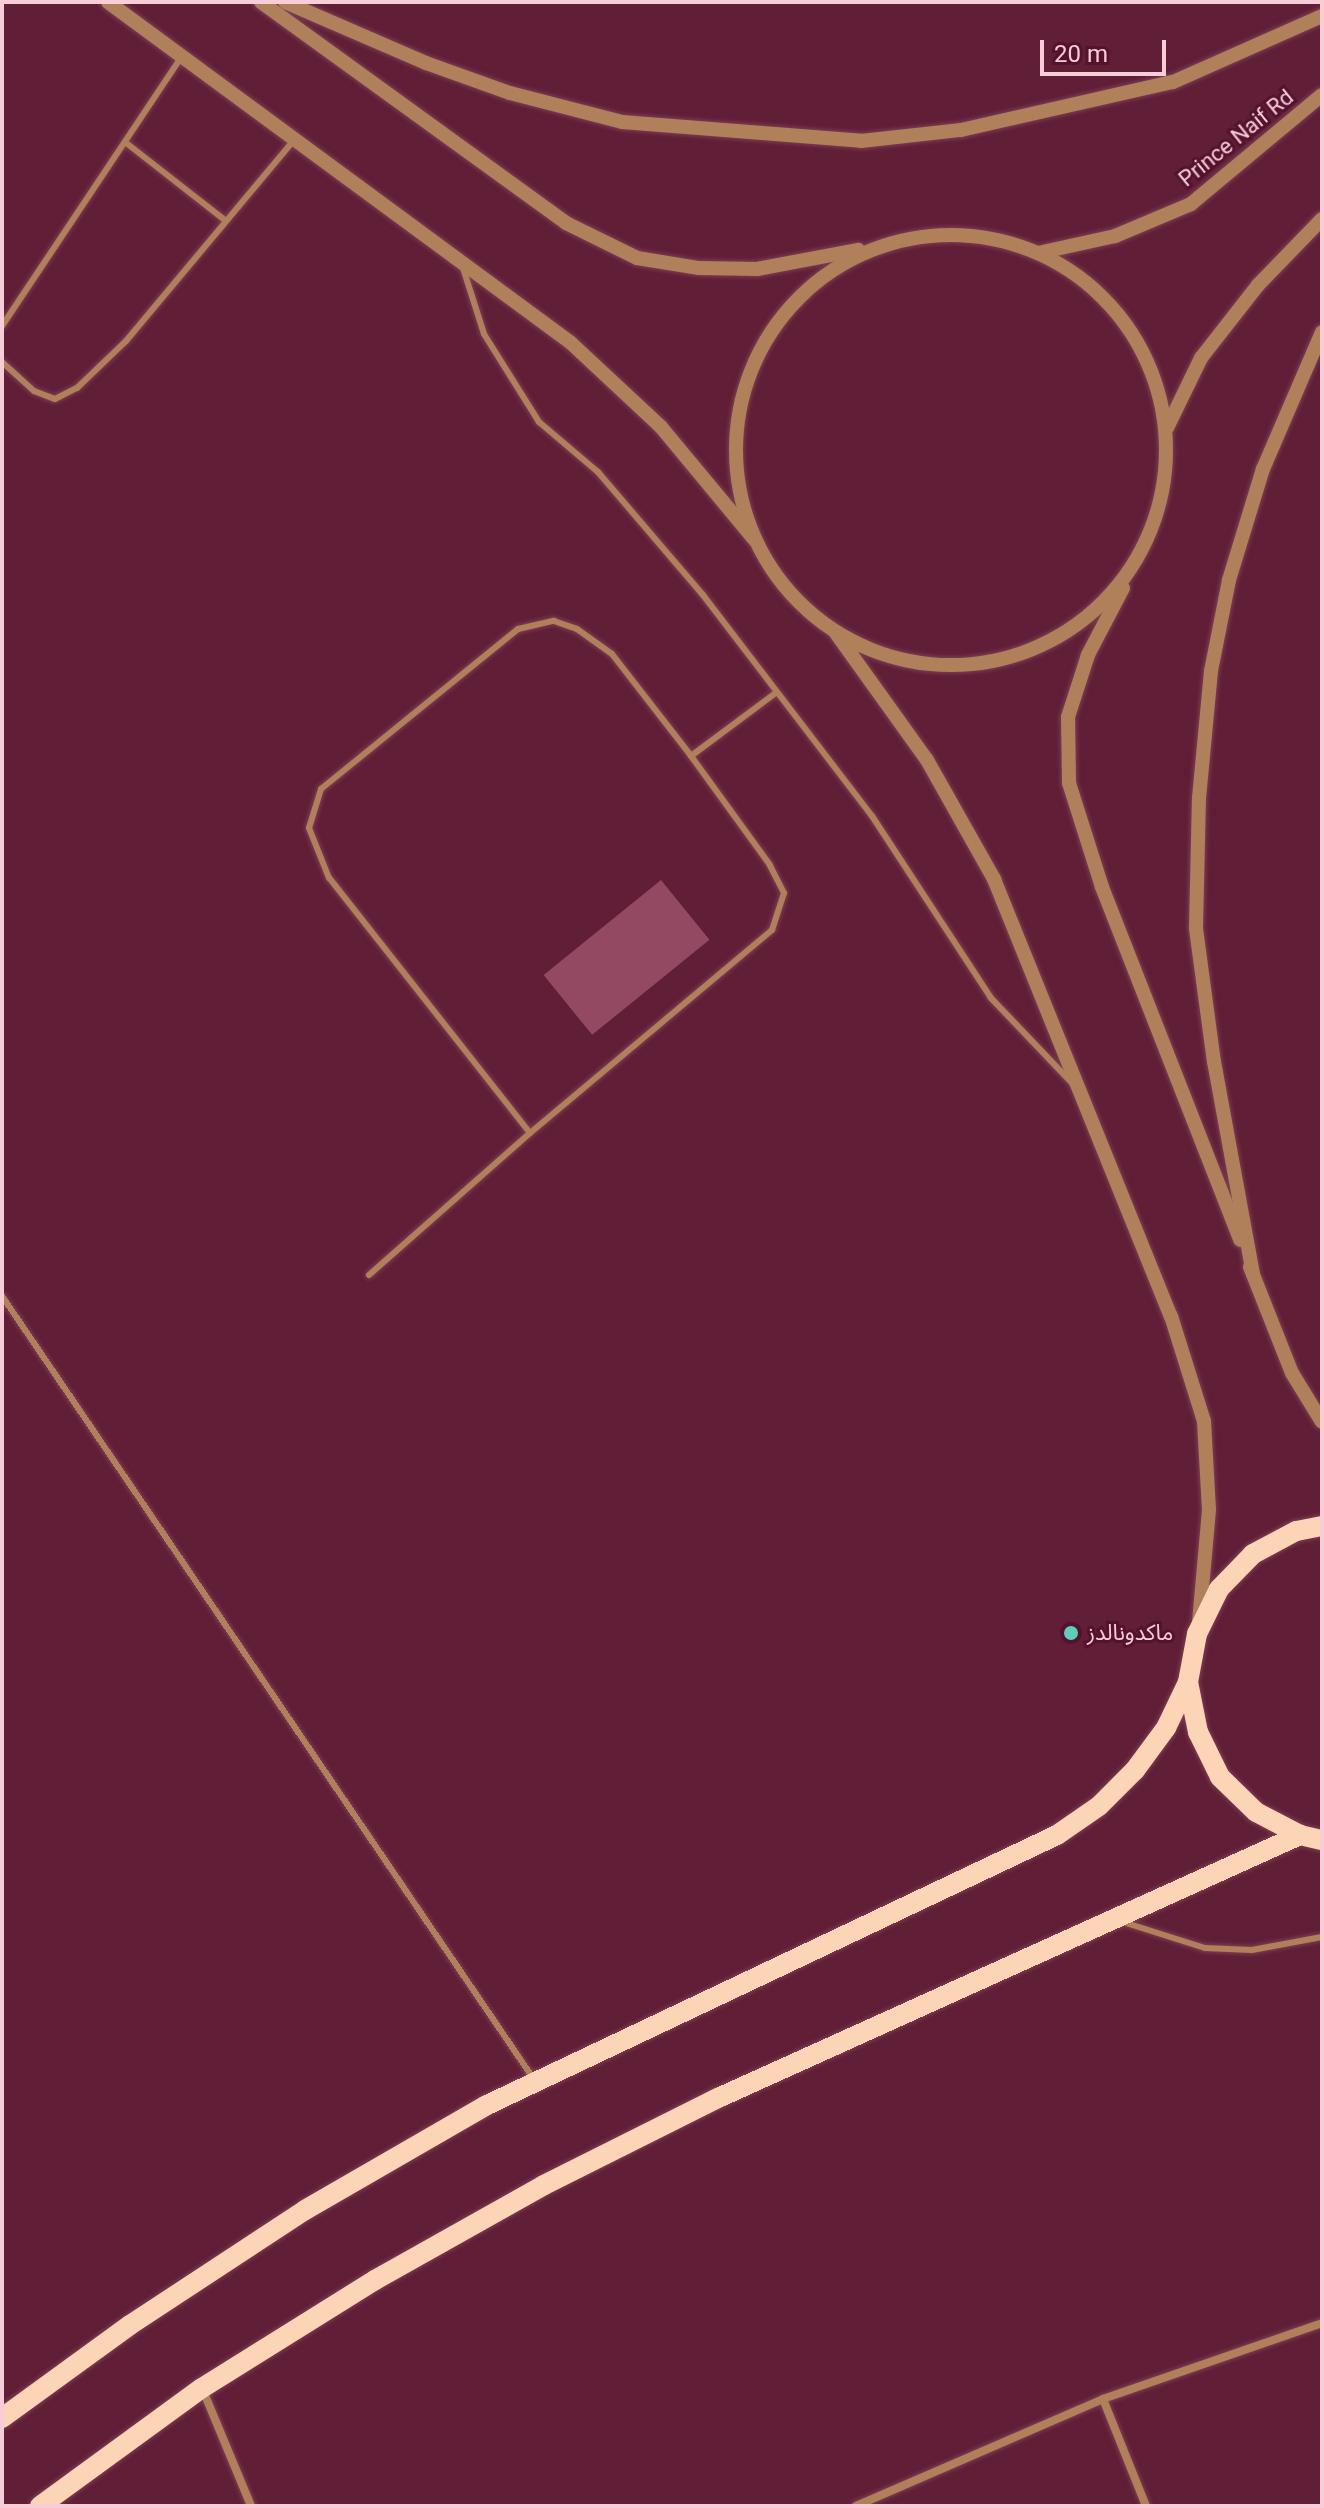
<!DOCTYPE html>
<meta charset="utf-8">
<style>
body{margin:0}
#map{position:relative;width:1324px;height:2508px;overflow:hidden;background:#611e37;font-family:Roboto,"Noto Sans Arabic",sans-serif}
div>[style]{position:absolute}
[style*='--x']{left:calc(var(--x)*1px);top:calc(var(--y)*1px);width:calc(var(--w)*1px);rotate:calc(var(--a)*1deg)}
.green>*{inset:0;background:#934961;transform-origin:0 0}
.roads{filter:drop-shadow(0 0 2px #7c3e54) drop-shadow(0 0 2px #7c3e54)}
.service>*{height:6px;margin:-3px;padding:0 3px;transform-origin:3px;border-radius:3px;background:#af8059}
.minor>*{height:8px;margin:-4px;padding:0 4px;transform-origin:4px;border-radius:4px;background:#af8059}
.tertiary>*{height:14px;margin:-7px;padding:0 7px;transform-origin:7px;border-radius:7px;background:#af8059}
.tertiary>.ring{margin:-7px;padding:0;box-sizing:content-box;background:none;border:14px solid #af8059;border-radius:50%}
.primary>*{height:20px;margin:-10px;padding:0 10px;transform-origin:10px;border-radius:10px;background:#fcd5b6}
.dots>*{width:22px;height:22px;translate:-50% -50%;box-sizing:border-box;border:4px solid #54122d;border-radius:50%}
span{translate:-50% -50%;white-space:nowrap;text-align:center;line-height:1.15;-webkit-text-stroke:6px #54122d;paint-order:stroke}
.street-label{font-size:22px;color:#f7cdd8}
.poi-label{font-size:22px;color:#f7cdd8}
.left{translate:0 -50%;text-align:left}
.frame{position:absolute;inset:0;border:4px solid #f7cdd8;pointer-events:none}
.scale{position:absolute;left:1040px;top:40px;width:126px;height:36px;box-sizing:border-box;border:4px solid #f7cdd8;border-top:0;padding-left:10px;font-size:24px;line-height:28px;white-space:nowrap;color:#f7cdd8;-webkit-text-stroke:6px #54122d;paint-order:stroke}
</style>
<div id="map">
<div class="green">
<i style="left:661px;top:880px;width:77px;height:151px;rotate:51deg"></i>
</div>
<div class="roads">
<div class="service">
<i style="--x:125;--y:142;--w:128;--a:38"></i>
<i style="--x:463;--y:268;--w:69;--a:72.3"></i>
<i style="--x:484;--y:334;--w:104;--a:58"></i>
<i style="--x:539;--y:422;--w:77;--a:40.3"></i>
<i style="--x:598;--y:472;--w:162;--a:49.5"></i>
<i style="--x:703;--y:595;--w:278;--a:52.6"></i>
<i style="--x:872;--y:816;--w:217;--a:56.8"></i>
<i style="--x:991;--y:998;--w:117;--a:46.4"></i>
<i style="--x:2;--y:326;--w:324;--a:-56.3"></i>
<i style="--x:2;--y:362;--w:43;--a:42.2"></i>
<i style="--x:34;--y:391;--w:22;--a:21"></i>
<i style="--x:55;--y:399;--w:25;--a:-27"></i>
<i style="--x:77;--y:388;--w:68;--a:-43.8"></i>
<i style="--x:126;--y:341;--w:261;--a:-50.1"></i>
<i style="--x:530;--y:1133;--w:316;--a:-40"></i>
<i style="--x:772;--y:930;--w:39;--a:-72"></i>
<i style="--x:784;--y:893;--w:31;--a:-117"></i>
<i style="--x:770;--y:865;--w:135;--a:-125.9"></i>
<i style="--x:369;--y:1275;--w:215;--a:-41.4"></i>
<i style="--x:530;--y:1133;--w:325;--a:-128.2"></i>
<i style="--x:329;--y:878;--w:54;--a:-111.8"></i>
<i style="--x:309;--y:828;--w:41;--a:-72.9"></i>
<i style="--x:321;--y:789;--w:254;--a:-39.1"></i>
<i style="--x:518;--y:629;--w:37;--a:-13"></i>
<i style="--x:554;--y:621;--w:24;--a:19"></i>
<i style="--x:577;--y:629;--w:43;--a:35.5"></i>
<i style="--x:612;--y:654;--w:129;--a:52.2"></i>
<i style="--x:691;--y:756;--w:107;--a:-36.7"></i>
<i style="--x:2;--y:1296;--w:945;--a:55.82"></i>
<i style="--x:1123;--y:1922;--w:86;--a:17.6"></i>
<i style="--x:1205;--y:1948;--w:47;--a:2.4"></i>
<i style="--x:1252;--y:1950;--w:71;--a:-10.5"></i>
</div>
<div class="minor">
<i style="--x:202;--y:2388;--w:128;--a:67.4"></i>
<i style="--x:1103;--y:2399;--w:115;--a:68.1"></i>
<i style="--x:856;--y:2506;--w:269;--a:-23.4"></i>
<i style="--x:1103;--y:2399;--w:232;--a:-19.1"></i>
</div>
<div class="tertiary">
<i style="--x:108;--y:2;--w:575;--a:36.37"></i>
<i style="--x:571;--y:343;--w:123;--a:43"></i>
<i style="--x:661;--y:427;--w:146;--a:50.3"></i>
<i style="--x:261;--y:2;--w:377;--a:35.9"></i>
<i style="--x:566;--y:223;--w:79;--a:26.2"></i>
<i style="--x:637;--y:258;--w:63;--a:9.2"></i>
<i style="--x:699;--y:268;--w:58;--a:1"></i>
<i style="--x:757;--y:269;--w:103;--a:-10.7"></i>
<i style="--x:285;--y:2;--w:154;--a:23.4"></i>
<i style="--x:426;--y:63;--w:89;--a:19.7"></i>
<i style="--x:510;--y:93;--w:116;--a:14.5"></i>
<i style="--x:622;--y:122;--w:240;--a:4.5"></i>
<i style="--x:861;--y:141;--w:101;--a:-6.3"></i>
<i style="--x:961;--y:130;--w:217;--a:-12.8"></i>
<i style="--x:1173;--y:82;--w:163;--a:-23.9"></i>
<i class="ring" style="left:736px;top:235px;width:416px;height:416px"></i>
<i style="--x:1038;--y:253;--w:79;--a:-12.4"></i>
<i style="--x:1115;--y:236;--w:82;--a:-22.8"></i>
<i style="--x:1191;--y:204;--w:170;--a:-39.8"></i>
<i style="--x:1167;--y:428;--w:78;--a:-64.1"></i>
<i style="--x:1201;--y:358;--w:93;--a:-52"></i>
<i style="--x:1258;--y:285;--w:92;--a:-45.9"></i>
<i style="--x:1123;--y:588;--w:76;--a:117.6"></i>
<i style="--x:1088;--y:655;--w:65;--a:107.9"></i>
<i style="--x:1068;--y:717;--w:66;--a:89.1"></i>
<i style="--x:1069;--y:783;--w:109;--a:72.4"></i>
<i style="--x:1102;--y:887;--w:379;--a:68.6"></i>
<i style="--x:836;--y:633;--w:156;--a:54.4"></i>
<i style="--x:927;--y:760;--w:137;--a:60.6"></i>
<i style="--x:994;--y:879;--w:471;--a:68"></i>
<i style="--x:1171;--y:1316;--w:110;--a:72.6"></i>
<i style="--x:1204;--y:1421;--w:89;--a:86.8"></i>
<i style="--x:1209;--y:1510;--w:111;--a:95.1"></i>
<i style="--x:1250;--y:1267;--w:114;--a:68.4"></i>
<i style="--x:1292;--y:1373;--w:57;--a:58.5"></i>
<i style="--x:1253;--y:1274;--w:216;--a:-100.4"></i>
<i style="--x:1214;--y:1062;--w:135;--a:-97.7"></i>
<i style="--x:1196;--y:928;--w:130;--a:-88.7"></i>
<i style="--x:1199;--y:798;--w:128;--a:-84.6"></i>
<i style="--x:1211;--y:671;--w:93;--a:-78.8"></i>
<i style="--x:1229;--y:580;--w:116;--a:-73"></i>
<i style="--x:1263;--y:469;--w:149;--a:-66.7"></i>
</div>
<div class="primary">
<i style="--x:1322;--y:1526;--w:26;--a:169"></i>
<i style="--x:1296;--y:1531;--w:49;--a:151.9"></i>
<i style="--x:1253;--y:1554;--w:49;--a:134.2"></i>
<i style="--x:1219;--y:1589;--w:50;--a:116.1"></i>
<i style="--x:1197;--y:1634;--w:49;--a:100.6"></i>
<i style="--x:1188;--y:1682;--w:51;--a:78.7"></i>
<i style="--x:1198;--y:1732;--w:50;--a:63.9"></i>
<i style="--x:1220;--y:1777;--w:50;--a:44.2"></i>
<i style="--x:1256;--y:1812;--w:50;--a:27.6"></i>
<i style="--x:1300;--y:1835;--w:23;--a:13"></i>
<i style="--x:2;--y:2418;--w:158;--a:-36"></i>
<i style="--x:130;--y:2325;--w:209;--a:-33.3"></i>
<i style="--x:305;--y:2210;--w:210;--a:-30"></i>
<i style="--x:487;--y:2105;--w:631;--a:-25.35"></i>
<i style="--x:1057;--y:1835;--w:51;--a:-34.6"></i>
<i style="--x:1099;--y:1806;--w:51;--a:-45"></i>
<i style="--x:1135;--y:1770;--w:52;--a:-53.6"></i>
<i style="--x:1166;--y:1728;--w:51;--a:-64.4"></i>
<i style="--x:40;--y:2506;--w:200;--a:-36.1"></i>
<i style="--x:202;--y:2388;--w:204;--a:-32"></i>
<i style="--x:375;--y:2280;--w:194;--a:-29.3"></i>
<i style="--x:544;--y:2185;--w:195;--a:-26.6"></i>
<i style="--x:718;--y:2098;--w:639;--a:-24.32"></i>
</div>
</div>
<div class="dots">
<i style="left:1071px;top:1633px;background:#5ccebb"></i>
</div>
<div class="street-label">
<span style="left:1236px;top:138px;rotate:-39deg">Prince Naif Rd</span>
</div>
<div class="poi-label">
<span class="left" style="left:1087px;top:1633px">ماكدونالدز</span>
</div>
<div class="frame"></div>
<div class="scale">20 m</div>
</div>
